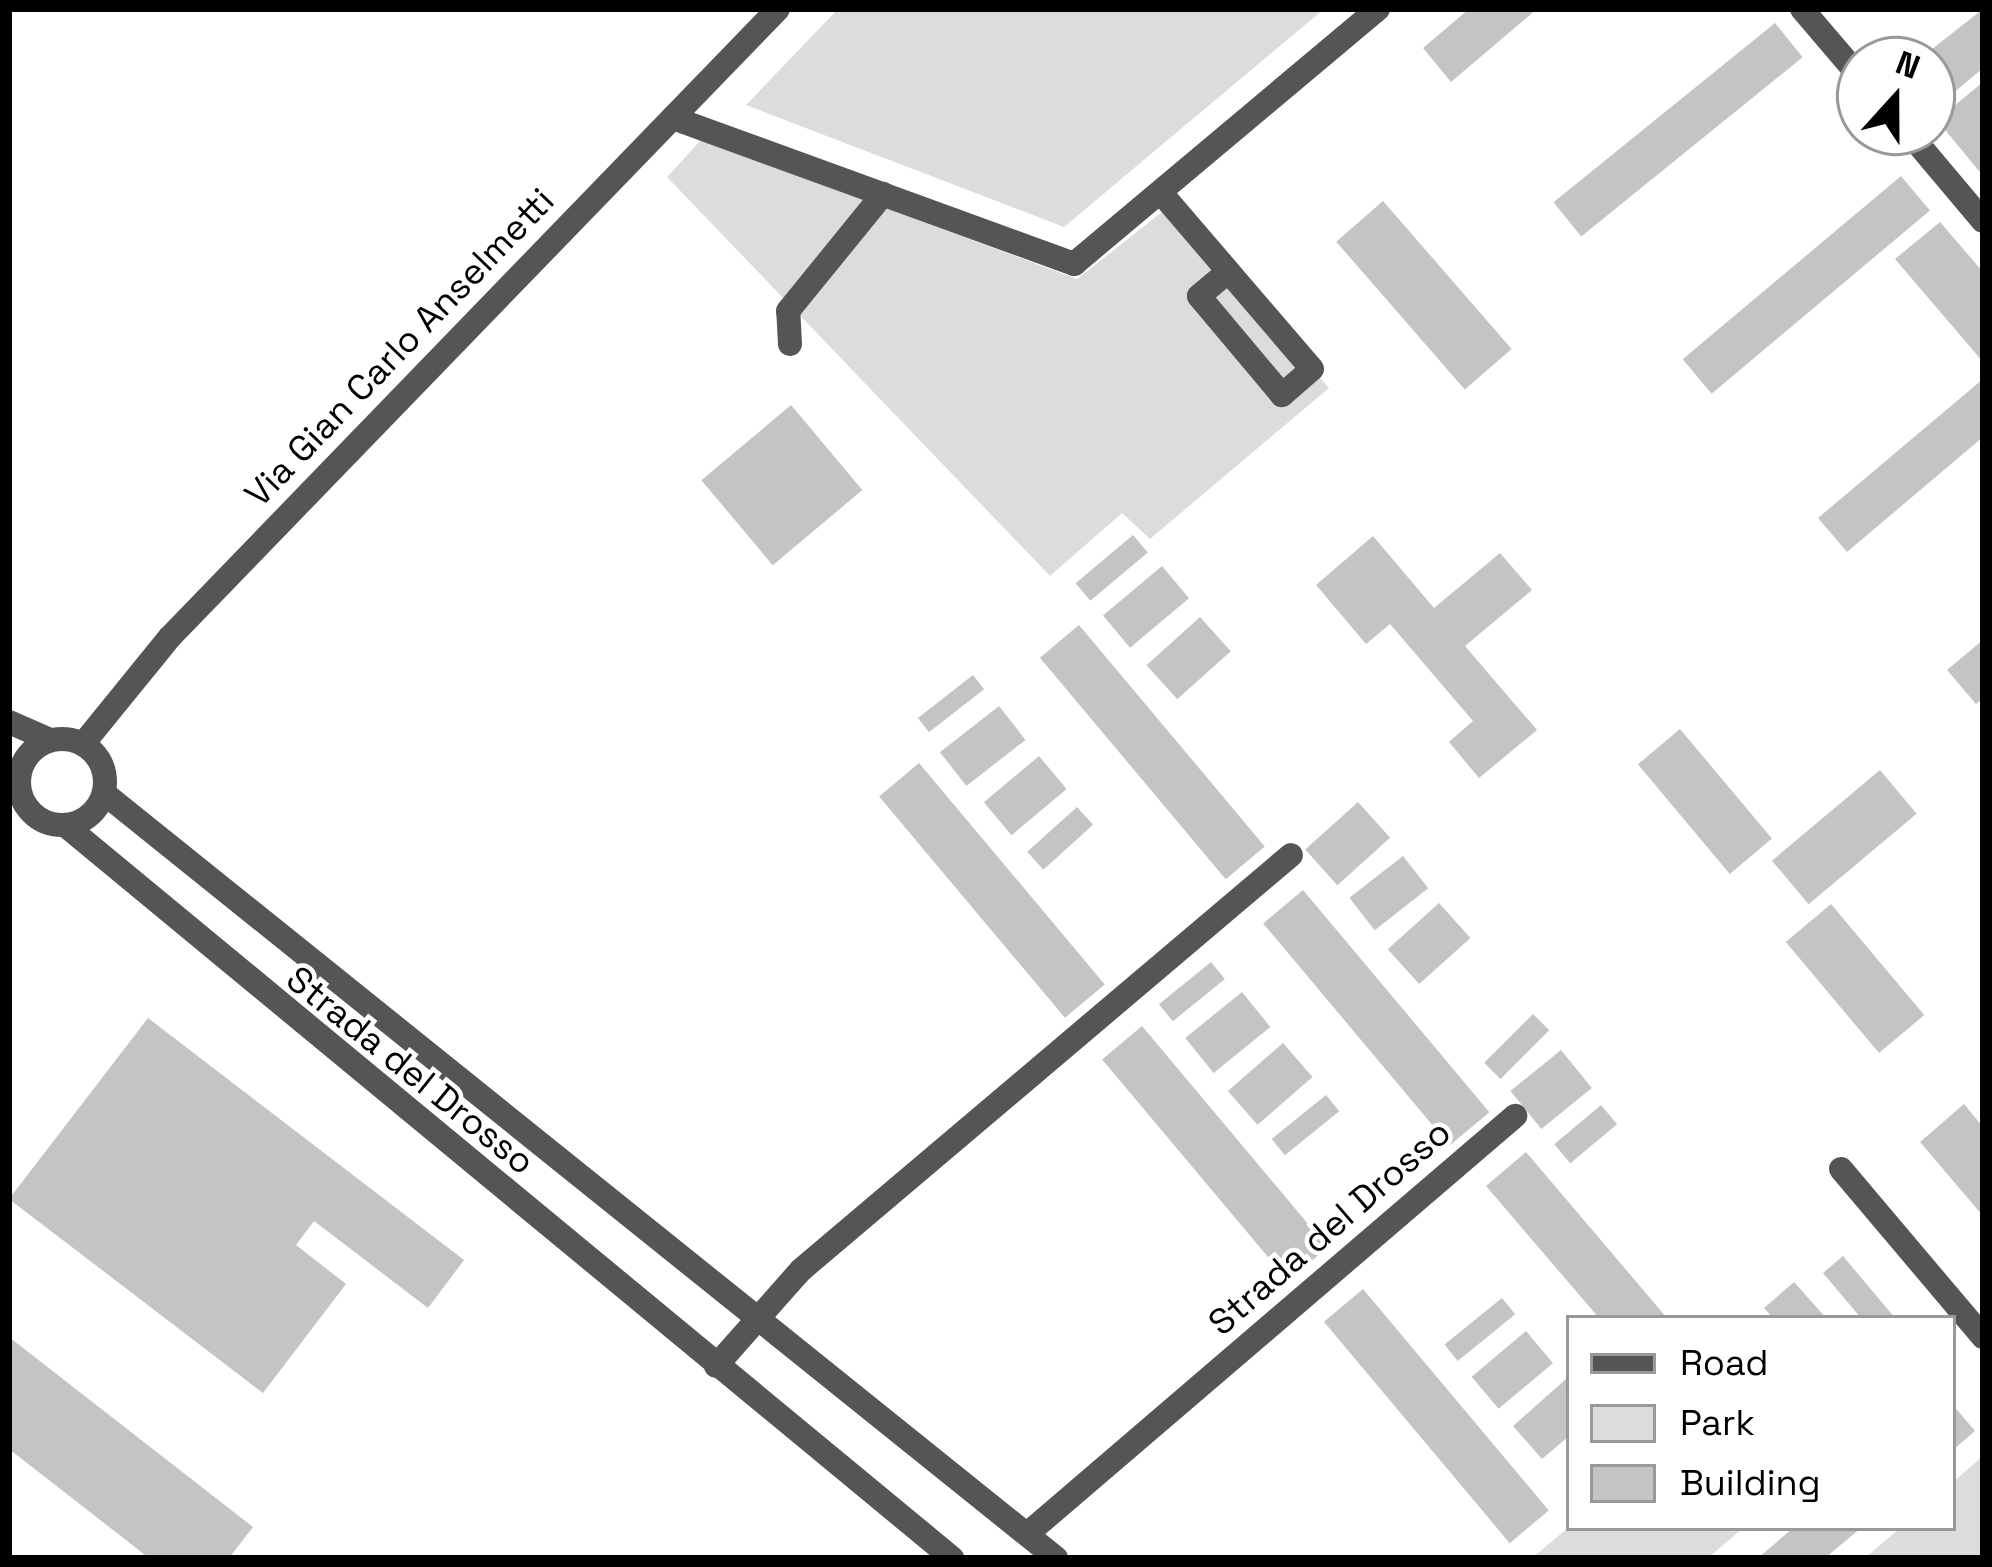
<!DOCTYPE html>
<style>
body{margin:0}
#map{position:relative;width:1992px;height:1567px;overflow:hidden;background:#fff;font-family:"Space Grotesk",sans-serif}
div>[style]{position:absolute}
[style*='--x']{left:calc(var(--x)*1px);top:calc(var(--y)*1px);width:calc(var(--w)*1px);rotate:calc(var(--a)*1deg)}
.green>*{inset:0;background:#dcdcdc}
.building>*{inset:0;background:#c4c4c4;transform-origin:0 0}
.minor>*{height:24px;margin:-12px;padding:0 12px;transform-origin:12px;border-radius:12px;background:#555}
.tertiary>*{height:24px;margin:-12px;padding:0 12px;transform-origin:12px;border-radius:12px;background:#555}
.tertiary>.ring{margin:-12px;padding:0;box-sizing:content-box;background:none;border:24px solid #555;border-radius:50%}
span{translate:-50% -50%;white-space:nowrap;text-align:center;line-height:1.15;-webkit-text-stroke:9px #fff;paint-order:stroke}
.street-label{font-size:36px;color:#000}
.frame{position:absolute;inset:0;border:12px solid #000;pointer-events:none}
.legend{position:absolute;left:1566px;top:1315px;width:390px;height:216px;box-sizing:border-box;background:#fff;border:3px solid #999;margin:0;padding:15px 21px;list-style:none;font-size:36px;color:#000}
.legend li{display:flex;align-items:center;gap:24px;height:60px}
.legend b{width:60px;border:3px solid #999}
.north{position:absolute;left:1836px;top:36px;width:120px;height:120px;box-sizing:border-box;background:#fff;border:3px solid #999;border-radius:50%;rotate:21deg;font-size:33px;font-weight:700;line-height:48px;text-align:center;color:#000}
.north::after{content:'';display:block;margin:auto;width:42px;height:54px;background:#000;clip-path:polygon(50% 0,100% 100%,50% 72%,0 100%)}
</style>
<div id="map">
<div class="green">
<i style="clip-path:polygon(838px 9px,1324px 9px,1064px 227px,746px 105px)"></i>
<i style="clip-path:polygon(701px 140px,1077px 279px,1171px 205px,1329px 388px,1150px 539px,1122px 513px,1050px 576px,667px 177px)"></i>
<i style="clip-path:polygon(1983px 1456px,1983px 1558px,1865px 1558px,1900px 1528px,1953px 1528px,1953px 1482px)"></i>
<i style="clip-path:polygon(1569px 1527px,1569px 1528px,1742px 1529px,1708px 1558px,1532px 1558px)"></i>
</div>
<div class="building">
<i style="clip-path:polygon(1469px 9px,1537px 9px,1451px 82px,1423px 48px)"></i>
<i style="clip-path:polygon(1983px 9px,1983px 68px,1932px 111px,1932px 60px,1918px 60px)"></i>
<i style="left:1775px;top:23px;width:44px;height:285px;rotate:51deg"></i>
<i style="clip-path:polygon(1983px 82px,1983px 176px,1937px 120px)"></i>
<i style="left:1901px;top:176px;width:45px;height:285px;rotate:50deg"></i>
<i style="left:1383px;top:201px;width:196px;height:62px;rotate:49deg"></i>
<i style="clip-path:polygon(1940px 222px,1983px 272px,1983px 362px,1895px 259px)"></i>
<i style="clip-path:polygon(1983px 379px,1983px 437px,1847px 552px,1818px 518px)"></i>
<i style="left:791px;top:405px;width:111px;height:117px;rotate:50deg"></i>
<i style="left:1133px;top:535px;width:23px;height:75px;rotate:50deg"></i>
<i style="clip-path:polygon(1373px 536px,1434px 608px,1500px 553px,1532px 590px,1465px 646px,1537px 730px,1479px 778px,1449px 742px,1473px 721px,1390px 624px,1366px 644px,1316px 585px)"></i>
<i style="left:1162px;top:566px;width:42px;height:77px;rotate:50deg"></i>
<i style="left:1200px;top:617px;width:46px;height:72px;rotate:48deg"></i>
<i style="left:1079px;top:625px;width:289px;height:51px;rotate:50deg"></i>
<i style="clip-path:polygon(1983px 640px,1983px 698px,1976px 704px,1947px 670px)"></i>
<i style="left:973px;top:675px;width:18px;height:70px;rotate:52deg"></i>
<i style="left:999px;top:706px;width:43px;height:75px;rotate:52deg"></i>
<i style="left:1680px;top:729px;width:143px;height:55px;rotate:50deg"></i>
<i style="left:1039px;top:756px;width:43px;height:72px;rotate:50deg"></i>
<i style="left:919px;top:763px;width:289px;height:52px;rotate:50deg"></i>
<i style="left:1880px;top:770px;width:57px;height:141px;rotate:50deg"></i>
<i style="left:1358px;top:802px;width:48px;height:71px;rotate:48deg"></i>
<i style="left:1077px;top:807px;width:24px;height:67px;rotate:48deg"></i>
<i style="left:1403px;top:856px;width:41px;height:68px;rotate:52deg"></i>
<i style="left:1303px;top:890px;width:290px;height:52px;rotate:50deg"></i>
<i style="left:1439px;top:903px;width:47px;height:69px;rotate:48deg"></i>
<i style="left:1831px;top:904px;width:145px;height:59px;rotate:50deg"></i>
<i style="left:1211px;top:962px;width:22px;height:67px;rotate:51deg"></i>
<i style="left:1242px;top:992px;width:45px;height:73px;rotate:51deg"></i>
<i style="left:1533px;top:1014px;width:23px;height:69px;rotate:45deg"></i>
<i style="clip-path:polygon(148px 1018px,464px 1260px,428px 1308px,314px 1221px,296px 1245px,346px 1284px,263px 1393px,9px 1199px)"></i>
<i style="left:1142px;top:1026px;width:289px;height:52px;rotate:50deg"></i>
<i style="left:1283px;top:1043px;width:45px;height:73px;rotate:49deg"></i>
<i style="left:1561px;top:1050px;width:49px;height:65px;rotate:51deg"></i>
<i style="left:1326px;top:1095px;width:21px;height:70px;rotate:51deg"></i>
<i style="clip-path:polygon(1964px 1104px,1983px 1127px,1983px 1216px,1920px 1142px)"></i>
<i style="left:1601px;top:1105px;width:25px;height:61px;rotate:50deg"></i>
<i style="clip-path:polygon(1526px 1152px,1667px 1318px,1599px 1318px,1486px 1186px)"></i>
<i style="clip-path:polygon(1843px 1256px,1895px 1318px,1861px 1318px,1823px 1273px)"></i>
<i style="clip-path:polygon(1794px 1282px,1826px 1318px,1773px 1318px,1764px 1308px)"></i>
<i style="left:1363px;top:1289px;width:289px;height:51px;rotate:50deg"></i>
<i style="left:1502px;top:1298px;width:21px;height:74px;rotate:51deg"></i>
<i style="left:1526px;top:1331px;width:42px;height:71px;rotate:50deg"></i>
<i style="clip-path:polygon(9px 1337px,253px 1527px,229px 1558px,149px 1558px,9px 1449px)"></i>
<i style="clip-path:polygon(1566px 1379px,1569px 1436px,1542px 1459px,1513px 1426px)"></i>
<i style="clip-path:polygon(1953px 1405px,1975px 1431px,1953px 1450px)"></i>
<i style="clip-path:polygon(1793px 1528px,1861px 1528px,1825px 1558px,1758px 1558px)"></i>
</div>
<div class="minor">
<i style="--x:1802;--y:9;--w:89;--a:49.5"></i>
<i style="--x:673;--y:118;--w:427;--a:20"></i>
<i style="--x:1074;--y:264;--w:397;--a:-40"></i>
<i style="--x:1908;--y:132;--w:116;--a:49.9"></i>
<i style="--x:1162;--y:194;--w:230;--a:49.4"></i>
<i style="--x:1312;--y:369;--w:40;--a:139"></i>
<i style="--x:1282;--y:395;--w:129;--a:-130"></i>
<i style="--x:1199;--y:296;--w:38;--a:-40"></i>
<i style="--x:790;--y:344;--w:33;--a:-93"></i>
<i style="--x:788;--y:311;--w:151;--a:-50.9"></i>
<i style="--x:83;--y:744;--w:138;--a:-50.9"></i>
<i style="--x:170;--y:637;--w:874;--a:-45.93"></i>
<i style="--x:1841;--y:1169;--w:220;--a:49.8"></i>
<i style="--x:716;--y:1366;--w:128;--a:-48.5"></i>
<i style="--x:801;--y:1270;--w:642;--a:-40.26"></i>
<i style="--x:1027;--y:1534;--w:643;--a:-40.58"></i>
</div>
<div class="tertiary">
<i style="--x:9;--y:722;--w:43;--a:23.6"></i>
<i class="ring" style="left:19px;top:739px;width:62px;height:62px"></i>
<i style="--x:105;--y:794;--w:1220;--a:38.78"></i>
<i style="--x:65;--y:825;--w:1151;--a:39.57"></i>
</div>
<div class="street-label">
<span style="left:400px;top:348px;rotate:-46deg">Via Gian Carlo Anselmetti</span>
<span style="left:410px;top:1071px;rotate:39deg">Strada del Drosso</span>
<span style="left:1330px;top:1228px;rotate:-41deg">Strada del Drosso</span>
</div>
<div class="frame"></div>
<ul class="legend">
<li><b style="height:15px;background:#555"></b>Road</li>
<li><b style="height:33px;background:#dcdcdc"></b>Park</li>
<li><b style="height:33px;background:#c4c4c4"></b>Building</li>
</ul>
<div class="north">N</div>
</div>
